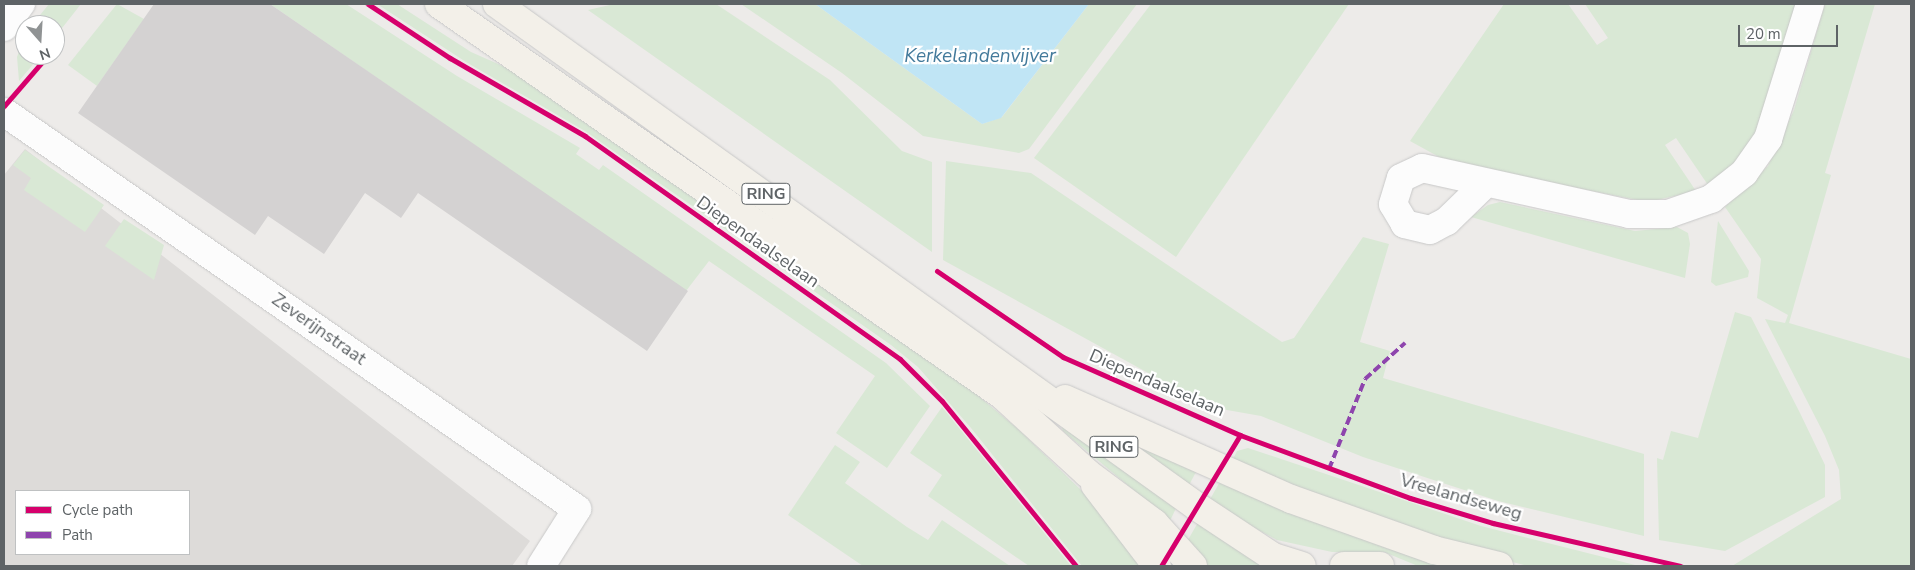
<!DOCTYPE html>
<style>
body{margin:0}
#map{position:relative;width:1915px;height:570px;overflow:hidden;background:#edebe9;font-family:"Nunito Sans",sans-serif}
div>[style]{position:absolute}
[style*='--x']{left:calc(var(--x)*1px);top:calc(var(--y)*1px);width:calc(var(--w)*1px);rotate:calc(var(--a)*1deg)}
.industrial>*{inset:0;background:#dddbd9}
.green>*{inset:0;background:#d9e8d5}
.water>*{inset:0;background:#c0e5f5}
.building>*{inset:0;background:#d4d2d2}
.roads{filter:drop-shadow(0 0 1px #c8c8c8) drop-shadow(0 0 1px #c8c8c8)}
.minor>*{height:28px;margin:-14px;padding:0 14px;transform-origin:14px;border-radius:14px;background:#fcfcfc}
.major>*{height:28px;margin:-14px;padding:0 14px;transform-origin:14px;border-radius:14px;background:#f3f0e9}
.quiet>*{height:4px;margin-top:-2px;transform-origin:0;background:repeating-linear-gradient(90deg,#8e44ad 0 8px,transparent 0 12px)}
.cycleway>*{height:5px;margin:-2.5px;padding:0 2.5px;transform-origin:2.5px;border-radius:2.5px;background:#d6006c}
span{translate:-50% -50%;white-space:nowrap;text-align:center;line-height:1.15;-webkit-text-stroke:4.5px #fff;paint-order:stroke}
.shield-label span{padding:1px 4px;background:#fff;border:1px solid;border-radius:4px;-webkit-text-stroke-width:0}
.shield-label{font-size:16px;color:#5e6366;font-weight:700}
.street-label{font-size:18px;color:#5e6366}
.water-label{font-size:19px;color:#437a9b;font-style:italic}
.frame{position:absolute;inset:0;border:5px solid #5e6366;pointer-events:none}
.legend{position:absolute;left:15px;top:490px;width:175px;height:65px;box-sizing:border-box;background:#fff;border:1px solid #bfc1c2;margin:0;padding:6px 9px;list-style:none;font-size:15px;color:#5e6366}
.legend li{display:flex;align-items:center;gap:10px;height:25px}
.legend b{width:25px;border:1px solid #bfc1c2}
.north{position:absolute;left:15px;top:15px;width:50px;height:50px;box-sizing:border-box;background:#fff;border:1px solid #bfc1c2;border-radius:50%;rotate:161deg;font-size:14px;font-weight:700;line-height:20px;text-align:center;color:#5e6366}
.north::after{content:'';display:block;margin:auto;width:18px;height:22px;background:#909394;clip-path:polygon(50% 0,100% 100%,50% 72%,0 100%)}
.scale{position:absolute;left:1738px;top:25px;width:100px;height:22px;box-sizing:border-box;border:2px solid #5e6366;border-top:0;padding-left:6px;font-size:15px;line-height:18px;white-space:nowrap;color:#5e6366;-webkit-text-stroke:4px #fff;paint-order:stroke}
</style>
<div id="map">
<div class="industrial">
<i style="clip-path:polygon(evenodd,25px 149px,530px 541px,512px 566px,4px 566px,4px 175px,25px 149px,16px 491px,189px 491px,189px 554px,16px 554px,16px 491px)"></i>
</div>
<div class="green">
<i style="clip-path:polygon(49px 4px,81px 4px,55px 37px,55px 25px,32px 25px)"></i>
<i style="clip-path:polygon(117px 4px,144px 19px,97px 86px,68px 65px)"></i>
<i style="clip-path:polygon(270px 4px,346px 4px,457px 76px,580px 148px,576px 154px,599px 170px,603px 165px,886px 363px,930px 406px,887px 468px,836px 433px,875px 376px,709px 261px,686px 291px)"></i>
<i style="clip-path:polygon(377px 4px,397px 4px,471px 52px,548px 86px,928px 354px,1018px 429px,1081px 490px,1145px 566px,1082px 566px,971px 428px,918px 367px,891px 345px,585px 131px,466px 62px)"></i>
<i style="clip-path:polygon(614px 4px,716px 4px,830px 80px,902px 151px,932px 162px,932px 252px,588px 10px)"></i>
<i style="clip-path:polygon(741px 4px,815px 4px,982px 124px,1002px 117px,1089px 4px,1137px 4px,1029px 149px,1019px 153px,923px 136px,842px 73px)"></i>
<i style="clip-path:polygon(1151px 4px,1349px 4px,1176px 257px,1034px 158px)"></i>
<i style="clip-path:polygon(1504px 4px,1568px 4px,1597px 45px,1608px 38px,1585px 4px,1796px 4px,1755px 136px,1742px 156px,1708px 185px,1676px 138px,1665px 145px,1696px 191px,1648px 202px,1450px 163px,1410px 141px)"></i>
<i style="clip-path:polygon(1825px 4px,1875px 4px,1825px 173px,1831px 175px,1789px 323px,1911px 359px,1911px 566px,1732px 566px,1841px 499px,1839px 470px,1825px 436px,1765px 319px,1785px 323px,1788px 315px,1757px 298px,1761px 259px,1725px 207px,1768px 166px,1794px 110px)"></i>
<i style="clip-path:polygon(25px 35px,25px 55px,41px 55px,19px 81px,17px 57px)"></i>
<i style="clip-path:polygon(25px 150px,104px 205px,85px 232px,24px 190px,31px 178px,13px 165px)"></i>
<i style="clip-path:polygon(946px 161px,1031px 173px,1282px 342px,1294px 338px,1363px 237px,1389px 244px,1360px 342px,1390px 351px,1383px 378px,1644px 454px,1644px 536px,1498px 501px,1363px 457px,1261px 416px,1210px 407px,943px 260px)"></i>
<i style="clip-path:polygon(1500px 202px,1635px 231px,1677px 227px,1688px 233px,1690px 244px,1685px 278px,1471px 217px,1488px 205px)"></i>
<i style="clip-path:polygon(124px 219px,164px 245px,154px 280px,105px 246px)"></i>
<i style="clip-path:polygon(1718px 221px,1749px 271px,1748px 277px,1716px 286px,1711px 282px)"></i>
<i style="clip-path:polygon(1735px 312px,1751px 317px,1800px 413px,1825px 465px,1825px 497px,1725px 551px,1659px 540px,1657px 458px,1663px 460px,1671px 431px,1698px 438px)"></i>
<i style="clip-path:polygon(942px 407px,1071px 566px,1029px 566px,928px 496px,942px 475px,910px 453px)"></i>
<i style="clip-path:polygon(1084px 415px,1197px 470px,1188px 487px)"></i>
<i style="clip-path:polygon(1060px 422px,1178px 504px,1168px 525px,1143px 498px,1063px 431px)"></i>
<i style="clip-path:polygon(835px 445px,860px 462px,845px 483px,907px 527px,928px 540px,942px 520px,1010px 566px,863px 566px,788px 515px)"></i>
<i style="clip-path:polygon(1248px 448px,1481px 526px,1639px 566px,1528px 566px,1436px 542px,1230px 465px,1237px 451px)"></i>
<i style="clip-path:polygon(1222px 478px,1464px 566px,1418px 566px,1384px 552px,1332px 552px,1277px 540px,1208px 503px)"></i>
<i style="clip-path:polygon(1200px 519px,1267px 566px,1205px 566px,1185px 545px)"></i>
</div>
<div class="water">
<i style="clip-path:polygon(815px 4px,1089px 4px,1001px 118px,982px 124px)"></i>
</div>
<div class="building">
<i style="clip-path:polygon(154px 4px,270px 4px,688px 291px,647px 351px,418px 193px,401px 218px,365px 193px,324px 254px,268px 216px,255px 235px,78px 113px)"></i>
</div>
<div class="roads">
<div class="minor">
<i style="--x:4;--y:27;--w:29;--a:-54"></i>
<i style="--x:4;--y:112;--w:697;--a:34.72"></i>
<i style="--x:577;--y:509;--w:67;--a:122.3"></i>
<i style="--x:1484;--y:185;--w:52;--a:135.8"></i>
<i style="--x:1447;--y:221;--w:19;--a:152"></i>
<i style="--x:1430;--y:230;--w:26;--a:-167"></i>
<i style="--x:1405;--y:224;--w:23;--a:-121"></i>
<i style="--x:1393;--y:204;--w:27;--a:-73"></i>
<i style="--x:1401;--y:178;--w:23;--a:-25"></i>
<i style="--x:1422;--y:168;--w:212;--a:12.5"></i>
<i style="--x:1629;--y:214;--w:39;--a:0"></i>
<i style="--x:1668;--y:214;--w:46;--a:-19.2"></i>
<i style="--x:1711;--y:199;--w:42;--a:-38.2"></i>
<i style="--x:1744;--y:173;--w:42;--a:-54.8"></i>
<i style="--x:1768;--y:139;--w:141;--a:-72.7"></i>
</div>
<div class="major">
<i style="--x:439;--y:4;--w:685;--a:34.78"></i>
<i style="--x:1002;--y:395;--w:115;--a:42.5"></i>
<i style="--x:1087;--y:473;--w:84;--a:36.7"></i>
<i style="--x:1154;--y:523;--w:58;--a:47.8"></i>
<i style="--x:497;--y:4;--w:861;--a:35.68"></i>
<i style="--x:1196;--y:506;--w:92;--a:33.5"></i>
<i style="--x:1273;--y:557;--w:30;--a:17"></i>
<i style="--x:1065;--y:399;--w:247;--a:23.9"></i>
<i style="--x:1291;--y:499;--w:152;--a:19.6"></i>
<i style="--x:1434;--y:550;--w:67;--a:13.8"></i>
<i style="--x:1095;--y:485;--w:102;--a:52.6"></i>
<i style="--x:1344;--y:566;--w:36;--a:0"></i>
</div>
</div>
<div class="quiet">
<i style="--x:1329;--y:469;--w:97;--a:-68.2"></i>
<i style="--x:1365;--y:379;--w:54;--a:-42"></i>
</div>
<div class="cycleway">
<i style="--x:368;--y:4;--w:98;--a:33.4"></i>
<i style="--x:450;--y:58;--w:156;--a:30"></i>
<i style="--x:585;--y:136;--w:386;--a:35.3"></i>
<i style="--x:900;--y:359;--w:59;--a:45"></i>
<i style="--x:942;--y:401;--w:213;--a:50.9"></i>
<i style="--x:4;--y:106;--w:67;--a:-49.2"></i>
<i style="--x:937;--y:271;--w:153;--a:34.3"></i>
<i style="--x:1063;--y:357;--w:193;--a:23.8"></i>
<i style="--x:1240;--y:435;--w:181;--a:20.3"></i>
<i style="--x:1410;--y:498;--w:87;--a:16.8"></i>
<i style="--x:1493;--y:523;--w:192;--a:12.9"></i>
<i style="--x:1161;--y:566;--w:153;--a:-58.9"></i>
</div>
<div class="shield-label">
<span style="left:766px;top:194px">RING</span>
<span style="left:1114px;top:447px">RING</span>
</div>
<div class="street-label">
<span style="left:758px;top:242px;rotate:35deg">Diependaalselaan</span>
<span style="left:319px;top:329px;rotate:35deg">Zeverijnstraat</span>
<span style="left:1157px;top:383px;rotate:23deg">Diependaalselaan</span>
<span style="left:1461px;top:497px;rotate:16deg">Vreelandseweg</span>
</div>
<div class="water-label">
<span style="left:980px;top:57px">Kerkelandenvijver</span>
</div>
<div class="frame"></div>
<ul class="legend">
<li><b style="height:6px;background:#d6006c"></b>Cycle path</li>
<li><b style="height:6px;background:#8e44ad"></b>Path</li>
</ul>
<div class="north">N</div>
<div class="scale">20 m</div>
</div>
